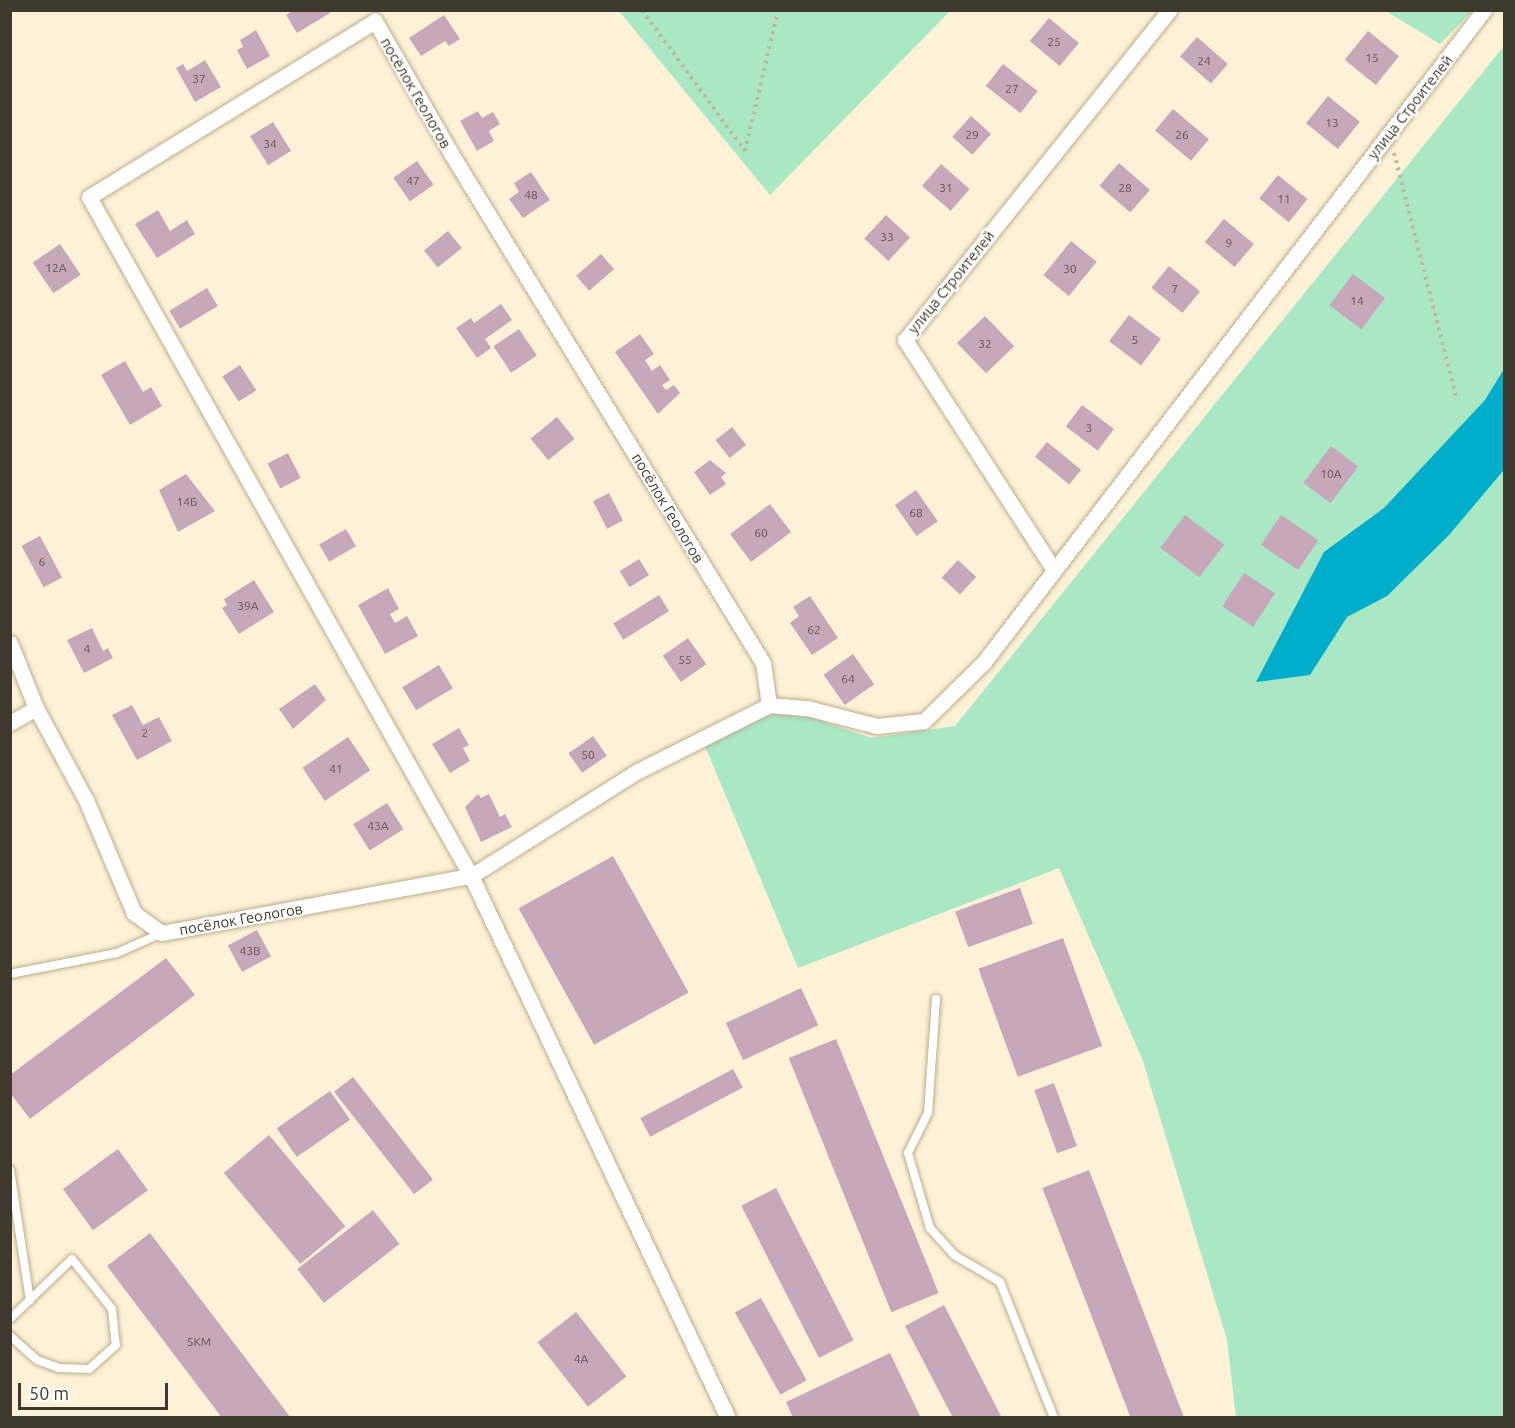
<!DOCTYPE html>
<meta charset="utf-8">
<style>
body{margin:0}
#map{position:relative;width:1515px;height:1428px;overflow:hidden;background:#fdf2d7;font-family:Ubuntu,sans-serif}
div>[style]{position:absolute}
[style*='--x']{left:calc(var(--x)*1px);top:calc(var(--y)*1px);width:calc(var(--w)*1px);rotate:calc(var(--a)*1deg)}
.green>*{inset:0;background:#a9e7c5}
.water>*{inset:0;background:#00adcb}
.building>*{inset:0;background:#c7a7ba;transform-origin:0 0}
.path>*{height:4px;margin-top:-2px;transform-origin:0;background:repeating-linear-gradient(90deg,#c1b7a1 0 3px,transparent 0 7.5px)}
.roads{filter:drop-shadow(0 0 2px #bbae8f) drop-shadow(0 0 2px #bbae8f)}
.service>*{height:8px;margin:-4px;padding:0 4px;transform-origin:4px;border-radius:4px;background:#fff}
.minor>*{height:15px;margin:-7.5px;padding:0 7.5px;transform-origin:7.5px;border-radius:7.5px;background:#fff}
span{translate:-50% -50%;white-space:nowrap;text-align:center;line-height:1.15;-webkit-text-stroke:4.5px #fff;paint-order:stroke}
.number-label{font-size:12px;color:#605450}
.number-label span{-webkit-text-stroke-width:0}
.street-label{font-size:15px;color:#3e392c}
.frame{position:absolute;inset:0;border:12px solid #3e392c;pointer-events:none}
.scale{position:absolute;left:18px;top:1383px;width:150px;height:27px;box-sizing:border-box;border:3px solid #3e392c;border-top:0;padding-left:8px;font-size:18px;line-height:21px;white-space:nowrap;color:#3e392c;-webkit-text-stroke:4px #fff;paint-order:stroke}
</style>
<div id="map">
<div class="green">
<i style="clip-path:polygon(619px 11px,950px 11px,770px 195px)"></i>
<i style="clip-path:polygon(1386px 11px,1472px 11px,1440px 44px)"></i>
<i style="clip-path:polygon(1504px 46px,1504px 1417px,1236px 1417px,1227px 1340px,1143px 1061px,1059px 868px,798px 968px,702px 739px,787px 709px,871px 738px,955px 726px)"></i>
</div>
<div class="water">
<i style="clip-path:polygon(1504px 369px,1503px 471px,1449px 535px,1387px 596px,1347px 617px,1310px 675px,1256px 682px,1324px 552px,1384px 508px,1485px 400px)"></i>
</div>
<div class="building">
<i style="clip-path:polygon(293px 10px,328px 10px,330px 13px,297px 33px,286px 15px)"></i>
<i style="clip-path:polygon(444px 15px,460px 39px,449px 46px,445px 41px,421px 56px,409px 38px)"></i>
<i style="left:1049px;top:18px;width:39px;height:30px;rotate:40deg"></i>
<i style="clip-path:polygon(256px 30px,270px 56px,247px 69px,237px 50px,243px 47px,240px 40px)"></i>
<i style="left:1368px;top:31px;width:40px;height:37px;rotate:39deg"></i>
<i style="left:1197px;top:37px;width:41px;height:26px;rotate:41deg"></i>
<i style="clip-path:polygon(205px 60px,221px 87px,195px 102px,176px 68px,183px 64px,187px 71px)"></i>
<i style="left:1003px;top:64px;width:44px;height:28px;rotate:38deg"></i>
<i style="left:1328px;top:96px;width:41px;height:35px;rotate:39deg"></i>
<i style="left:1173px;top:109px;width:47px;height:28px;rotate:40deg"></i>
<i style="clip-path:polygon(478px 111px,482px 118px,493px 112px,500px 124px,489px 131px,494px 141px,477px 151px,460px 121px)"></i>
<i style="left:971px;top:116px;width:27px;height:28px;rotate:42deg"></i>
<i style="left:273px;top:122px;width:34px;height:27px;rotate:58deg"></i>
<i style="left:417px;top:161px;width:29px;height:29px;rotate:55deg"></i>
<i style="left:1119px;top:163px;width:41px;height:30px;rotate:41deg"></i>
<i style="left:941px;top:164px;width:38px;height:29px;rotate:41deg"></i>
<i style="clip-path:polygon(531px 172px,550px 200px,523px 218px,509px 199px,519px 192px,514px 183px)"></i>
<i style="left:1278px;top:175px;width:38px;height:30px;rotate:39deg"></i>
<i style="clip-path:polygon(158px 210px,170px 231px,187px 220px,195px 234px,157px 258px,135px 224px)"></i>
<i style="left:886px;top:215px;width:33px;height:32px;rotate:43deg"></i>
<i style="left:1224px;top:219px;width:39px;height:30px;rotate:40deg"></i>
<i style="left:448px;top:231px;width:22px;height:31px;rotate:51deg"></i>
<i style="left:1071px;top:241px;width:33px;height:44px;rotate:39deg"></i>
<i style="left:60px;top:244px;width:37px;height:33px;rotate:56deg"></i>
<i style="left:601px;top:254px;width:20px;height:33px;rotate:49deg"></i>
<i style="left:1169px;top:266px;width:40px;height:28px;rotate:39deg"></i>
<i style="left:1353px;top:274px;width:40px;height:39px;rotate:37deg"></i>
<i style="left:207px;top:288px;width:21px;height:44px;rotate:59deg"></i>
<i style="clip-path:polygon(501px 304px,512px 320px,485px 339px,491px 348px,477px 358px,456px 328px,471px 318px,474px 323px)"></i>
<i style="left:1129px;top:315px;width:40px;height:33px;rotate:37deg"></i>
<i style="left:985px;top:316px;width:42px;height:39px;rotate:46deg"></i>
<i style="left:519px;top:329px;width:32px;height:31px;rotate:56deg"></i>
<i style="clip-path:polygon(640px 334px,654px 354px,645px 360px,652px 371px,660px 365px,670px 380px,662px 385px,666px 390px,674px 385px,680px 393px,658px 414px,615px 352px)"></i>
<i style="clip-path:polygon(125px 361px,143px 392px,151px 387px,162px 406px,130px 425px,101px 375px)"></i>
<i style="left:240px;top:365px;width:30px;height:21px;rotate:57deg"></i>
<i style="left:1082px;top:405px;width:40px;height:27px;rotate:37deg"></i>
<i style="left:557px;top:417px;width:28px;height:34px;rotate:51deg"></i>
<i style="left:732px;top:427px;width:23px;height:21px;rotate:52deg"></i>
<i style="left:1047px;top:442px;width:44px;height:19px;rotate:39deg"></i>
<i style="left:1331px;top:446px;width:34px;height:46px;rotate:37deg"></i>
<i style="left:288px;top:453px;width:28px;height:23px;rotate:63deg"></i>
<i style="clip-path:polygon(710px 460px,726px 473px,721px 477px,726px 484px,710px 495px,694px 472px)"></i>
<i style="clip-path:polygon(186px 474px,215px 511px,178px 532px,159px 490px)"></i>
<i style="left:916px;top:490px;width:38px;height:26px;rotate:55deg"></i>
<i style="left:609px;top:493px;width:31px;height:18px;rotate:63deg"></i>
<i style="left:770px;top:504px;width:35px;height:50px;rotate:53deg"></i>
<i style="left:1185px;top:515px;width:49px;height:41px;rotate:37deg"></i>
<i style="left:1281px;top:515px;width:45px;height:36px;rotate:34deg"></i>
<i style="left:346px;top:529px;width:20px;height:31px;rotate:60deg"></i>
<i style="left:40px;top:536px;width:47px;height:21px;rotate:62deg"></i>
<i style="left:639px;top:559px;width:19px;height:23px;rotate:58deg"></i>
<i style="left:958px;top:560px;width:25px;height:24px;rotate:43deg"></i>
<i style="left:1244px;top:573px;width:37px;height:40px;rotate:33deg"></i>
<i style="clip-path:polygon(254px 580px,274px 612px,239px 634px,222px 608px,227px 605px,224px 599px)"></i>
<i style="clip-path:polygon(388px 588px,399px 609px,390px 614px,395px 623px,407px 616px,418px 636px,385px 654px,358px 605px)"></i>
<i style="left:659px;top:595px;width:19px;height:54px;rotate:58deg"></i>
<i style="clip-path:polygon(810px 596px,838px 638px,812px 655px,790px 623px,799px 616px,793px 607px)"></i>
<i style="clip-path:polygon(92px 628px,103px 651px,108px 648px,113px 658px,84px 673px,67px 640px)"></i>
<i style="left:688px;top:638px;width:32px;height:31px;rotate:55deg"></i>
<i style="left:853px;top:654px;width:37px;height:36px;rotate:55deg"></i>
<i style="left:439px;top:665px;width:27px;height:43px;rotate:59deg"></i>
<i style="clip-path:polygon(315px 684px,326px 700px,293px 729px,279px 709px)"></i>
<i style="clip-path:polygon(132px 705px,143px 725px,159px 717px,172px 741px,137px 760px,112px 715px)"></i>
<i style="clip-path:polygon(459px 728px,469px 745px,463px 748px,470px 761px,450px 773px,432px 744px)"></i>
<i style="left:593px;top:736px;width:24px;height:30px;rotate:55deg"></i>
<i style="left:348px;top:737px;width:40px;height:55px;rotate:56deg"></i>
<i style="clip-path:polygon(478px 794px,481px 798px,489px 794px,500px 817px,505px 814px,512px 827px,481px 842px,465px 807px)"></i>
<i style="left:387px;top:803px;width:31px;height:40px;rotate:58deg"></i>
<i style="left:613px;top:856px;width:156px;height:108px;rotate:61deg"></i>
<i style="left:1020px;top:888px;width:38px;height:69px;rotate:70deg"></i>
<i style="left:257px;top:930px;width:30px;height:33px;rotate:62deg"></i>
<i style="left:1063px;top:938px;width:115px;height:90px;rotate:70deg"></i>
<i style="clip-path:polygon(166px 958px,195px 995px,30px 1119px,10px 1093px,10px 1075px)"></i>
<i style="left:801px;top:988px;width:41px;height:83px;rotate:65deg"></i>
<i style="left:836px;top:1039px;width:274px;height:51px;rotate:68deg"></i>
<i style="left:733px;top:1069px;width:21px;height:105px;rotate:62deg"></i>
<i style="left:353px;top:1077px;width:130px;height:24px;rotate:52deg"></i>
<i style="left:1054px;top:1083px;width:67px;height:21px;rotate:70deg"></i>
<i style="left:330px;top:1091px;width:35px;height:65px;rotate:55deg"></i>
<i style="left:269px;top:1135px;width:119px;height:59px;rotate:50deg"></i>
<i style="left:118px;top:1149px;width:51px;height:68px;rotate:54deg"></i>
<i style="left:1089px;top:1170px;width:266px;height:50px;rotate:69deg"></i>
<i style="left:776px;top:1188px;width:171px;height:39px;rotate:63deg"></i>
<i style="left:373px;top:1210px;width:43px;height:96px;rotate:52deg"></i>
<i style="clip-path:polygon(150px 1233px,291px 1418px,222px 1418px,107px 1266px)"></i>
<i style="left:761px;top:1298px;width:94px;height:30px;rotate:61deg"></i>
<i style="clip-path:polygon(944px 1305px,1002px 1418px,953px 1418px,905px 1326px)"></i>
<i style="left:576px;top:1312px;width:82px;height:49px;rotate:52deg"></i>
<i style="clip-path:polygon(890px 1353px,921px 1418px,793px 1418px,786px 1402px)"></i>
</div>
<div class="path">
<i style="--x:642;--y:10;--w:175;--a:53.9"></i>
<i style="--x:745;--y:151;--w:145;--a:-76.8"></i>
<i style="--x:1394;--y:153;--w:252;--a:75.7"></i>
</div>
<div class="roads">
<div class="service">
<i style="--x:10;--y:974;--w:109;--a:-11.1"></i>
<i style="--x:117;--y:953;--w:49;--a:-24"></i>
<i style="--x:936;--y:999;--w:114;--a:94"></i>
<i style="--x:928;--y:1113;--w:45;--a:116.6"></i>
<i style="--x:908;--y:1153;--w:78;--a:73.7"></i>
<i style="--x:930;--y:1228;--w:36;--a:48"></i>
<i style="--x:954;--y:1255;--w:53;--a:30.4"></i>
<i style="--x:1000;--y:1282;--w:146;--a:68.3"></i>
<i style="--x:10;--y:1170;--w:132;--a:81.3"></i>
<i style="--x:10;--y:1319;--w:86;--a:-44.1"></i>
<i style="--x:72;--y:1259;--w:64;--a:51.3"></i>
<i style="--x:112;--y:1309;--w:36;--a:84"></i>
<i style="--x:116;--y:1345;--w:36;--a:138"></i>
<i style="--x:89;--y:1369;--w:30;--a:-178"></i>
<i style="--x:59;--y:1368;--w:23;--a:-160"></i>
<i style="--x:37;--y:1360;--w:36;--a:-138"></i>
</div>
<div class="minor">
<i style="--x:1054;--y:570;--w:274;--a:-122.9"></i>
<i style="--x:905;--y:340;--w:423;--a:-51.3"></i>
<i style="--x:10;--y:643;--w:70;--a:68.2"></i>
<i style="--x:36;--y:708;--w:105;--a:61.5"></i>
<i style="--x:86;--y:800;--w:123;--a:67"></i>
<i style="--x:134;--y:913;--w:34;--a:36"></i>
<i style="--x:162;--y:933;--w:314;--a:-10.5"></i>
<i style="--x:471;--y:876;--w:197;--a:-32.2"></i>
<i style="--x:638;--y:771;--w:147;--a:-26.7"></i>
<i style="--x:769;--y:705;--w:42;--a:-98.1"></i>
<i style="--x:763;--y:663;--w:596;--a:-121.48"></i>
<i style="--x:452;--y:155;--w:155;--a:-119.9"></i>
<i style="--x:375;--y:21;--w:336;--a:148.4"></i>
<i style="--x:89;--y:197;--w:779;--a:60.64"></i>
<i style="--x:471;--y:876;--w:600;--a:64.63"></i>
<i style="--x:769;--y:705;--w:38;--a:5"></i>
<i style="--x:807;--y:708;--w:72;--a:14.4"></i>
<i style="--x:877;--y:726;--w:47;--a:-6.1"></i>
<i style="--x:924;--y:721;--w:84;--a:-44.5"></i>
<i style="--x:984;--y:662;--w:822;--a:-52.52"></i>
<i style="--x:10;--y:723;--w:30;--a:-30"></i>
</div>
</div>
<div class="number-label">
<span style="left:1054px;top:42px">25</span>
<span style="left:1372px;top:58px">15</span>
<span style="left:1204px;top:61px">24</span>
<span style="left:199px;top:79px">37</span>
<span style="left:1012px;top:89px">27</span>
<span style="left:1332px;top:123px">13</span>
<span style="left:972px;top:135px">29</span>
<span style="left:1182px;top:135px">26</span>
<span style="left:270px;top:144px">34</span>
<span style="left:413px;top:181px">47</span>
<span style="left:946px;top:188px">31</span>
<span style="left:1125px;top:188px">28</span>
<span style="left:531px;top:195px">48</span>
<span style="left:1284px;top:199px">11</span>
<span style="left:887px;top:237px">33</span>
<span style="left:1229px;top:243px">9</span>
<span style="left:56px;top:268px">12А</span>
<span style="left:1070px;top:269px">30</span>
<span style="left:1175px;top:289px">7</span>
<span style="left:1357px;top:301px">14</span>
<span style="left:1135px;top:340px">5</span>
<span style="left:985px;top:344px">32</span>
<span style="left:1089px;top:428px">3</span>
<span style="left:1331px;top:474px">10А</span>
<span style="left:187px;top:502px">14Б</span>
<span style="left:916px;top:513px">68</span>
<span style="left:761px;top:533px">60</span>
<span style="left:42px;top:562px">6</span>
<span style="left:248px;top:606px">39А</span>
<span style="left:814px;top:630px">62</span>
<span style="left:87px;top:649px">4</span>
<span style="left:685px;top:660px">55</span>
<span style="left:848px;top:679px">64</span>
<span style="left:145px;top:733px">2</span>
<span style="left:588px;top:755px">50</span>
<span style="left:336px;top:769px">41</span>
<span style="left:378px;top:826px">43А</span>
<span style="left:250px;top:951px">43В</span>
<span style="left:199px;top:1342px">5КМ</span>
<span style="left:581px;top:1359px">4А</span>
</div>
<div class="street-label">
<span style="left:416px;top:93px;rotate:60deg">посёлок Геологов</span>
<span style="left:1410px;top:107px;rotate:-52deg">улица Строителей</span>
<span style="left:951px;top:282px;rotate:-51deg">улица Строителей</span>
<span style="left:668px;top:508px;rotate:59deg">посёлок Геологов</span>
<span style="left:241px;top:919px;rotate:-10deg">посёлок Геологов</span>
</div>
<div class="frame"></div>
<div class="scale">50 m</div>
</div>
